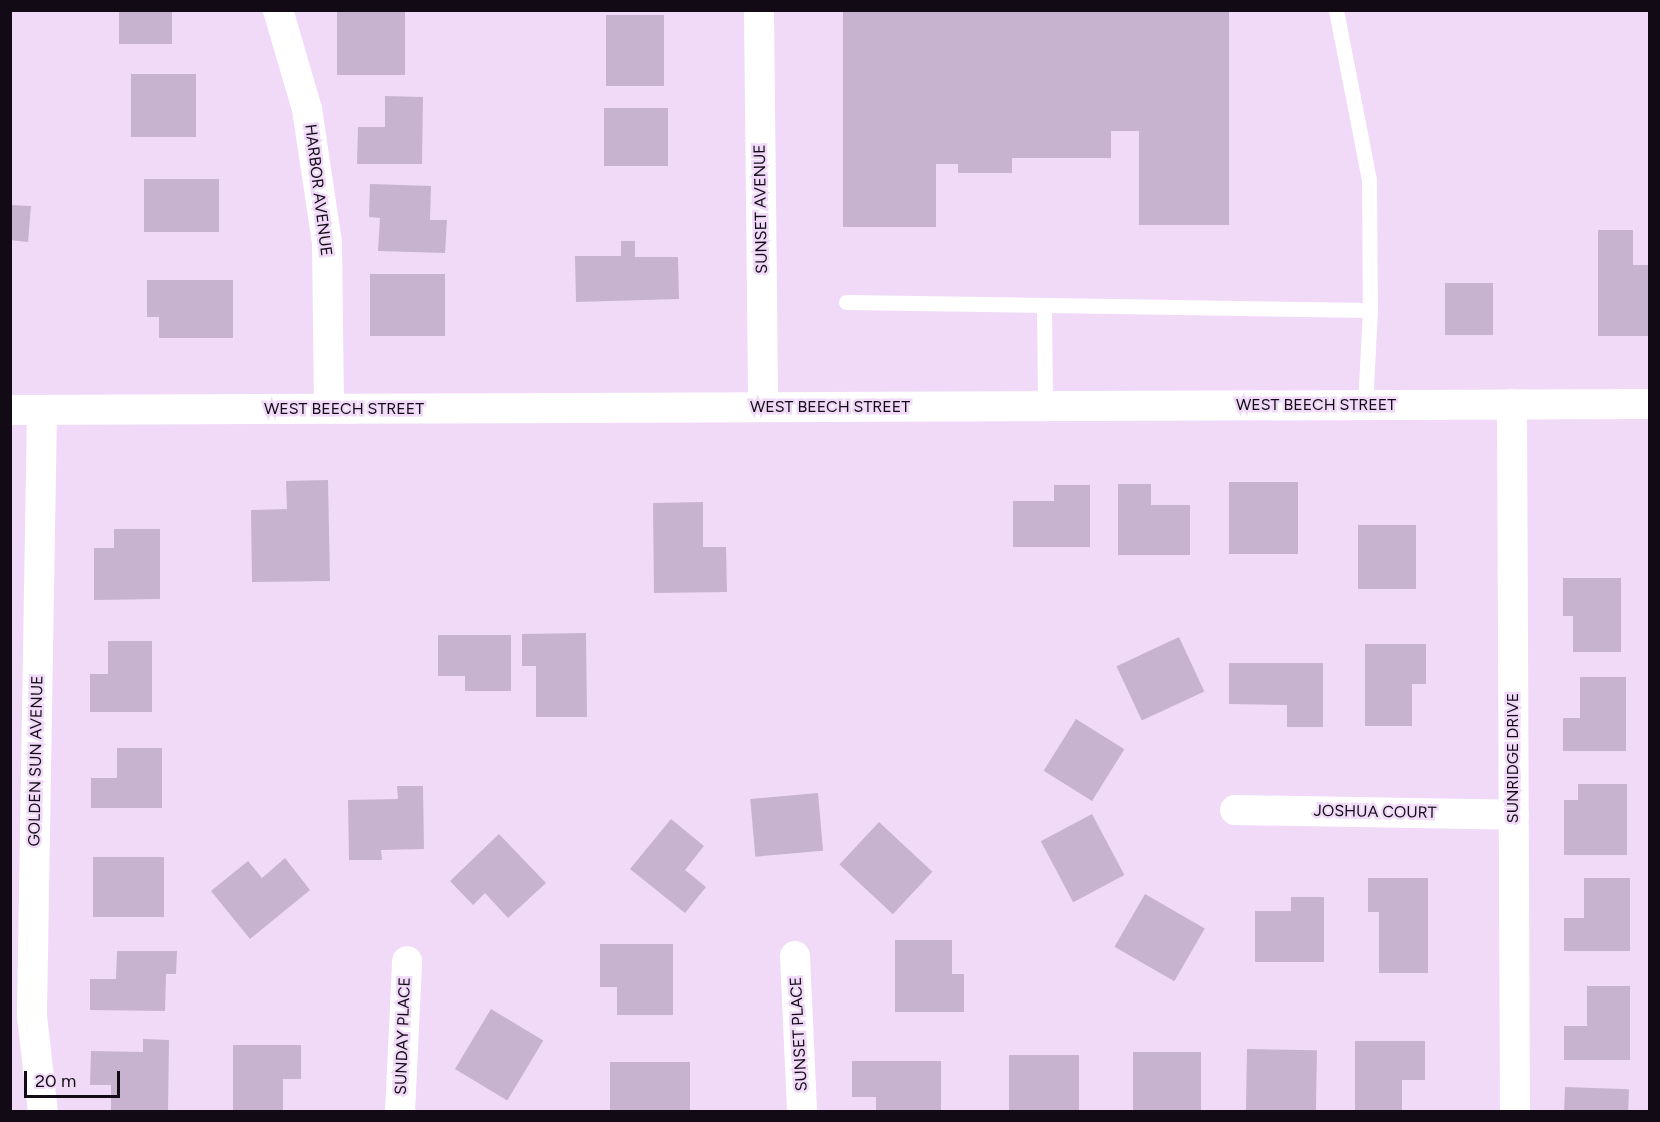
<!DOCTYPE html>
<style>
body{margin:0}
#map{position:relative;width:1660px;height:1122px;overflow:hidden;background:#f0daf8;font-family:Figtree,sans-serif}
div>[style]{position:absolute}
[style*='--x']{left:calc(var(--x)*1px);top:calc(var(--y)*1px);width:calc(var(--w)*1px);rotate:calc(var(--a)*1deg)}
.building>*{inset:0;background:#c7b2cf;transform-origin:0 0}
.service>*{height:15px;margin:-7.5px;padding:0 7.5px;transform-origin:7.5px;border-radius:7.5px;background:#fff}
.minor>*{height:30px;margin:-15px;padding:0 15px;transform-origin:15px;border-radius:15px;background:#fff}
span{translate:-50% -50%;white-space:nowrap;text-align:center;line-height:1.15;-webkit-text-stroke:5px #f0daf8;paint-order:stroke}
.street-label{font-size:16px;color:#120b15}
.frame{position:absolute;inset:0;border:12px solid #120b15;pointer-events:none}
.scale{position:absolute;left:24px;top:1071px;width:96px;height:27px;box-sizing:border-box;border:3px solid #120b15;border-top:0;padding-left:8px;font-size:18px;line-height:21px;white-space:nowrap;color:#120b15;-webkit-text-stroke:4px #f0daf8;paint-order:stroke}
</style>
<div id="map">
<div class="building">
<i style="left:119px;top:10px;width:53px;height:34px"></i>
<i style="left:337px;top:10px;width:68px;height:65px"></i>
<i style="clip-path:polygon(843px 10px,1229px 10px,1229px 225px,1139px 225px,1139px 131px,1111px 131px,1111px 158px,1012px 158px,1012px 173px,958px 173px,958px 164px,936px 164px,936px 227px,843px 227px)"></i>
<i style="left:606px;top:15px;width:58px;height:71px"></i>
<i style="left:131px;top:74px;width:65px;height:63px"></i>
<i style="clip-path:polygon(385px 96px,423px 97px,422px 164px,357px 164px,358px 127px,385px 127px)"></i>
<i style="left:604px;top:108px;width:64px;height:58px"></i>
<i style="left:144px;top:179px;width:75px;height:53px"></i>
<i style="clip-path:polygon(370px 184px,431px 186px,430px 220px,447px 220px,445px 253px,378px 251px,380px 218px,369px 217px)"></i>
<i style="clip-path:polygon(10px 205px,31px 206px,28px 242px,10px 240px)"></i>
<i style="clip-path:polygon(1598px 230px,1633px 230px,1633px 265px,1648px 265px,1648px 336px,1598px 336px)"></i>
<i style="clip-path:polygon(621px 241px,635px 241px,635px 257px,678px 257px,679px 299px,576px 302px,575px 256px,621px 256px)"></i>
<i style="left:370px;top:274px;width:75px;height:62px"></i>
<i style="clip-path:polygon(147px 280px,233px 280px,233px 338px,159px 338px,159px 317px,147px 317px)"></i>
<i style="left:1445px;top:283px;width:48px;height:52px"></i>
<i style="clip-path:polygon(328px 480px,330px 581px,252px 582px,251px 510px,287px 509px,286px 481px)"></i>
<i style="left:1229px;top:482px;width:69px;height:72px"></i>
<i style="clip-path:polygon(1118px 484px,1151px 484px,1151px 505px,1190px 505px,1190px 555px,1118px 555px)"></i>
<i style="clip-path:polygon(1054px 485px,1090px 485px,1090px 547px,1013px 547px,1013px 501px,1054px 501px)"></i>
<i style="clip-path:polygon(703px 502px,703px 547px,726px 547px,727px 592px,654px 593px,653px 503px)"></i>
<i style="left:1358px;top:525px;width:58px;height:64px"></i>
<i style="clip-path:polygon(114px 529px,160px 529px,160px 599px,94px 600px,94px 548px,114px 548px)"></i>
<i style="clip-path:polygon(1563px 578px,1621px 578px,1621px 652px,1573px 652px,1573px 616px,1563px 616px)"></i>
<i style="clip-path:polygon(586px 633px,587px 717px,536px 717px,536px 666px,522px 666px,522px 634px)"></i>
<i style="clip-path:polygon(438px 635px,511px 635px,511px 691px,465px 691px,465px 676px,438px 676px)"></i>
<i style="left:1179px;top:637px;width:60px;height:69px;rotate:65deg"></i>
<i style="clip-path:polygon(108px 641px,152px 641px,152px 712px,90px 712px,90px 674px,108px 674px)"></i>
<i style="clip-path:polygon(1365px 644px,1426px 644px,1426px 684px,1412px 684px,1412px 726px,1365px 726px)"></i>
<i style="clip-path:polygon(1229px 663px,1323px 663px,1323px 727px,1287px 727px,1287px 705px,1229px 704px)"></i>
<i style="clip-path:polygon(1580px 677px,1626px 677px,1626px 751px,1563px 751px,1563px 718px,1580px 718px)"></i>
<i style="left:1076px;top:719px;width:57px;height:61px;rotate:32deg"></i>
<i style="clip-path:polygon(117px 748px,162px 748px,162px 808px,91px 808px,91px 778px,117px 778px)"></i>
<i style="clip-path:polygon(1578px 784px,1627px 784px,1627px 855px,1564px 855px,1564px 800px,1578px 800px)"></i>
<i style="clip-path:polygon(397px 786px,423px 786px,424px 849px,381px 850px,382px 860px,349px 860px,348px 800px,398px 799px)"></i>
<i style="left:818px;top:793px;width:58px;height:68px;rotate:85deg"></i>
<i style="left:1092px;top:814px;width:69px;height:58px;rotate:62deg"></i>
<i style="clip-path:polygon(671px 819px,704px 846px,685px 870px,706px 887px,685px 913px,630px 869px)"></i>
<i style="left:879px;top:822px;width:73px;height:58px;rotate:43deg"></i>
<i style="clip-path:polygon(499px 834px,546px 883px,508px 918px,485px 893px,473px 905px,450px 881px)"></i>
<i style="left:93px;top:857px;width:71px;height:60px"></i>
<i style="clip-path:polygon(285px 858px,310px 890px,250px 939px,211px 891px,248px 861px,262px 878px)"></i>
<i style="clip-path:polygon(1368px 878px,1428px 878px,1428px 973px,1379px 973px,1379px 912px,1368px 912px)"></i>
<i style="clip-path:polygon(1584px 878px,1630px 878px,1630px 951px,1564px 951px,1564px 918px,1584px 918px)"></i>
<i style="left:1145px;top:894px;width:69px;height:61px;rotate:30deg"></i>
<i style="clip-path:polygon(1291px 897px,1324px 897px,1324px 962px,1255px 962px,1255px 911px,1291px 911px)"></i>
<i style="clip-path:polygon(895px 940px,952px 940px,952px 974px,964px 974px,964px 1012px,895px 1012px)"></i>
<i style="clip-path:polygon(600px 944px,673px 944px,673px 1015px,617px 1015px,617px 987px,600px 987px)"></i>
<i style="clip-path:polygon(117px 951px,177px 951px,176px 974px,166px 974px,165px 1011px,90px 1010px,90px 979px,116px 979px)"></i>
<i style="clip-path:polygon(1587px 986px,1630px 986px,1630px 1060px,1564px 1060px,1564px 1026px,1587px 1026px)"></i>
<i style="left:491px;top:1009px;width:61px;height:70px;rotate:31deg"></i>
<i style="clip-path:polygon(143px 1039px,169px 1040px,168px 1112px,111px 1112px,111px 1085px,90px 1085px,91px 1051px,143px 1052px)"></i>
<i style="clip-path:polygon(1355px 1041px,1425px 1041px,1425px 1080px,1402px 1080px,1402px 1112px,1355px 1112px)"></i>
<i style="clip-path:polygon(233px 1045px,301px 1045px,301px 1079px,283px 1079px,283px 1112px,233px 1112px)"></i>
<i style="left:1247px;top:1049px;width:70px;height:63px;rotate:1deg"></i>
<i style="left:1133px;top:1052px;width:68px;height:60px"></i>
<i style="left:1009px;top:1055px;width:70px;height:57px"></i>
<i style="clip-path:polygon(852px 1061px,941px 1061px,941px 1112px,876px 1112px,876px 1097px,852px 1097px)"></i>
<i style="left:610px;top:1062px;width:80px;height:50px"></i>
<i style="left:1565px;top:1087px;width:64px;height:25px;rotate:2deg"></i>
</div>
<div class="service">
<i style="--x:1336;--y:10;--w:172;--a:79"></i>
<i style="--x:1369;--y:179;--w:131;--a:89.6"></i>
<i style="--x:1370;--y:310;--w:95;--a:93"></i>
<i style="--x:846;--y:302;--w:524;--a:0.87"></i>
<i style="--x:1044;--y:305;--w:101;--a:89.4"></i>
</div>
<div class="minor">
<i style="--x:278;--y:10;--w:103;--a:73.7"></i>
<i style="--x:307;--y:109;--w:135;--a:81.5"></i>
<i style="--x:327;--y:243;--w:166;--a:89.3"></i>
<i style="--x:759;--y:10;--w:397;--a:89.4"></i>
<i style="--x:1512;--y:404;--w:708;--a:89.76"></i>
<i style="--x:10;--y:410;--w:1640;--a:-0.21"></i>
<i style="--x:42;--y:410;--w:606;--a:90.95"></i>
<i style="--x:32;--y:1016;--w:97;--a:83.5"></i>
<i style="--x:1235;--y:810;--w:279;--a:1"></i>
<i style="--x:795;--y:956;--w:156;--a:87.4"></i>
<i style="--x:400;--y:1112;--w:151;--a:-87.3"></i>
</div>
<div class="street-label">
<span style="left:318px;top:190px;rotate:83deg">HARBOR AVENUE</span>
<span style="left:761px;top:209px;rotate:-91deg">SUNSET AVENUE</span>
<span style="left:1316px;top:405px">WEST BEECH STREET</span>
<span style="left:830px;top:407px">WEST BEECH STREET</span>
<span style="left:344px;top:409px">WEST BEECH STREET</span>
<span style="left:1513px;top:758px;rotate:-90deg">SUNRIDGE DRIVE</span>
<span style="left:36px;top:761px;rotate:-89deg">GOLDEN SUN AVENUE</span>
<span style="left:1375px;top:812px;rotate:1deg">JOSHUA COURT</span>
<span style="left:799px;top:1034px;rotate:-93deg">SUNSET PLACE</span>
<span style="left:403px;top:1036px;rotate:-88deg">SUNDAY PLACE</span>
</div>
<div class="frame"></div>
<div class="scale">20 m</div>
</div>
